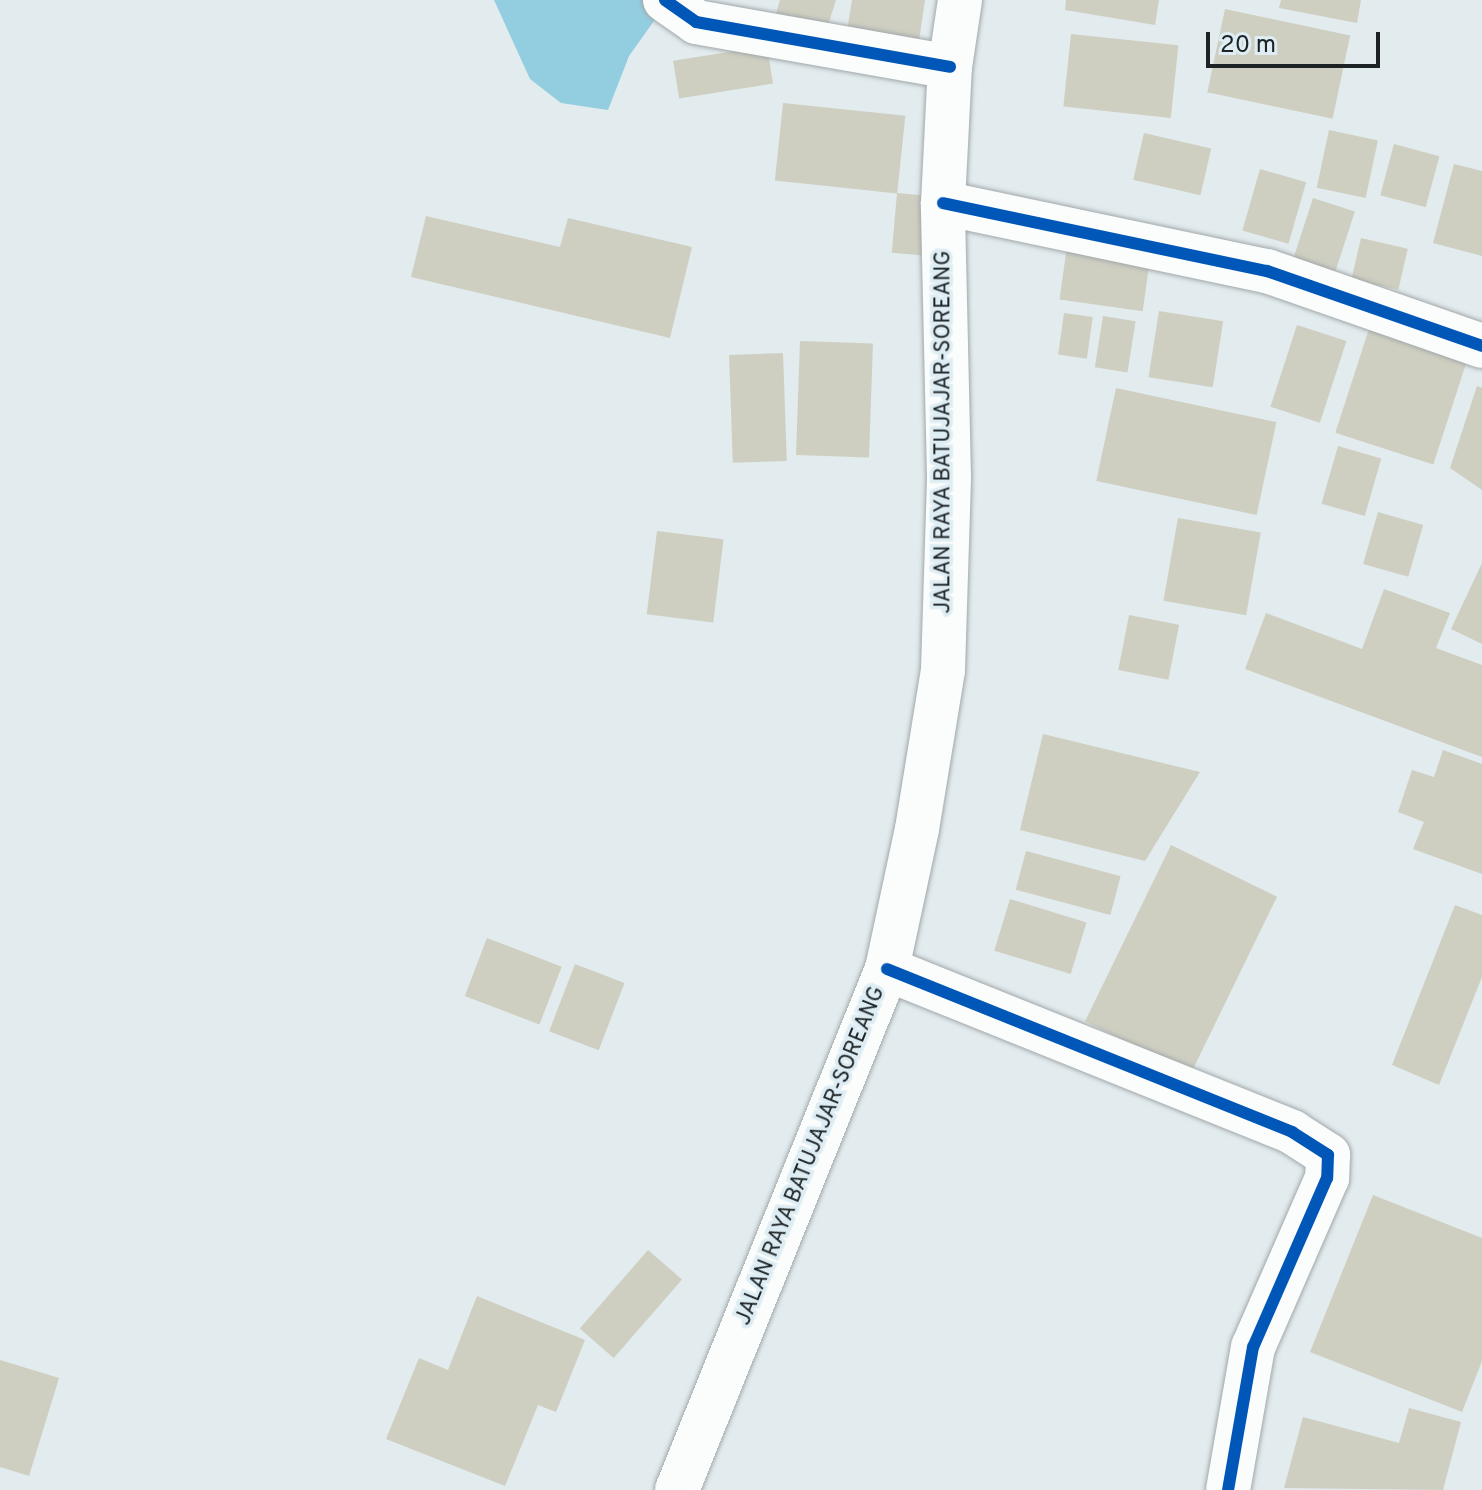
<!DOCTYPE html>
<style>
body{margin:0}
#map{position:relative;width:1482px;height:1490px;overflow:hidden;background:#e2ebee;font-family:Overpass,sans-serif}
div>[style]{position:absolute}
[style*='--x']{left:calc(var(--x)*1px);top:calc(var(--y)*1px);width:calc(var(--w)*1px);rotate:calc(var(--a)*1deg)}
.forest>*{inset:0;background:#93cee0}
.building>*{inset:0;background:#cfcfc1;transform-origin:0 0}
.roads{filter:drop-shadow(0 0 2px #a1a8aa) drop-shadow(0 0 2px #a1a8aa)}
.street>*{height:44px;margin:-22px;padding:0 22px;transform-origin:22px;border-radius:22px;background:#fbfcfc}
.highway>*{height:44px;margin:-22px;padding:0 22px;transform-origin:22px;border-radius:22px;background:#fbfcfc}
.cycleway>*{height:12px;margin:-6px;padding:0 6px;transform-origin:6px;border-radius:6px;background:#0057b8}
span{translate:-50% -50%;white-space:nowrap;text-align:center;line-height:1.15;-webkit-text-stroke:7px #ddedf3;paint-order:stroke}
.street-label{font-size:22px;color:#1d2325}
.scale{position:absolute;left:1206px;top:32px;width:174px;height:36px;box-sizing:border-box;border:4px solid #1d2325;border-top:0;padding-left:10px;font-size:24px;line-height:28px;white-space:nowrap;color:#1d2325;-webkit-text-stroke:6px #ddedf3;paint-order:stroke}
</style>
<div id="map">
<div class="forest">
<i style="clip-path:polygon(494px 0,669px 0,629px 56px,608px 110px,561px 103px,530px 79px)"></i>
</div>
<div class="building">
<i style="clip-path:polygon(780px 0,836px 0,824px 38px,773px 23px)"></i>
<i style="clip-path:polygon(852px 0,925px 0,917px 54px,845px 43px)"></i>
<i style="clip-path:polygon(1066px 0,1159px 0,1155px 25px,1065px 10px)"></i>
<i style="clip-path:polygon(1281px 0,1361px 0,1357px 23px,1279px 8px)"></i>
<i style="left:1225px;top:9px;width:128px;height:85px;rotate:12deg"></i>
<i style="left:1071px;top:34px;width:108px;height:73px;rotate:6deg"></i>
<i style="left:767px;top:46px;width:38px;height:95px;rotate:81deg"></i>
<i style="left:783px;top:103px;width:123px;height:78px;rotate:6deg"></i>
<i style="left:1329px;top:130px;width:50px;height:59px;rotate:12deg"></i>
<i style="left:1144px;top:133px;width:69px;height:48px;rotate:13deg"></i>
<i style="left:1394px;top:144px;width:47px;height:53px;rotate:15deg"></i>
<i style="clip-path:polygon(1454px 164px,1482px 171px,1482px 256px,1433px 243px)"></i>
<i style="left:1260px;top:169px;width:48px;height:64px;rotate:16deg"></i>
<i style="left:897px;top:193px;width:35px;height:60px;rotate:5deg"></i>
<i style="left:1313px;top:198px;width:44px;height:69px;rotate:18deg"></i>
<i style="clip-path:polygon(426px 216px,560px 247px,568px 218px,692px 247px,670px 338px,411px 277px)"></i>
<i style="left:1361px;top:238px;width:48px;height:42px;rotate:13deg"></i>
<i style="left:1067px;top:246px;width:84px;height:54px;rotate:8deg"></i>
<i style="left:1159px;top:311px;width:65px;height:67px;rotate:9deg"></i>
<i style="left:1064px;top:313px;width:29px;height:42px;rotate:8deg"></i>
<i style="left:1103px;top:316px;width:33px;height:52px;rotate:9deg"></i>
<i style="left:1297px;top:325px;width:52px;height:86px;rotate:18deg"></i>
<i style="left:1369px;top:329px;width:103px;height:109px;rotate:18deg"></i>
<i style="left:800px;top:341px;width:73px;height:114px;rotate:2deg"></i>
<i style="left:783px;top:353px;width:108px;height:54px;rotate:88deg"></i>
<i style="clip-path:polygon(1477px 386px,1482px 388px,1482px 490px,1450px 468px)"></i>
<i style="left:1116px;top:388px;width:164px;height:95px;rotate:12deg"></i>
<i style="left:1338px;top:446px;width:45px;height:60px;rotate:16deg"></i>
<i style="left:1378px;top:512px;width:47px;height:54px;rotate:16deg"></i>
<i style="left:1178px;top:518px;width:84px;height:84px;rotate:10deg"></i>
<i style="left:657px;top:531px;width:67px;height:84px;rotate:7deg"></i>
<i style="clip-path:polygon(1482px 563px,1482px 644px,1451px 629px)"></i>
<i style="clip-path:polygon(1384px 589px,1450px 613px,1436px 648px,1482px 665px,1482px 757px,1245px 669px,1266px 613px,1362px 649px)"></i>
<i style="left:1129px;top:615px;width:51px;height:56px;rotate:11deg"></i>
<i style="clip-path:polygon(1043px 734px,1200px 772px,1145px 861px,1020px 830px)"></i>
<i style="clip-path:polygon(1443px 750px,1482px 764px,1482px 874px,1413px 849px,1424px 822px,1398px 812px,1412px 770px,1434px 777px)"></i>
<i style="left:1171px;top:845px;width:118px;height:196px;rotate:26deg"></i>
<i style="left:1026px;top:851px;width:98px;height:40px;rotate:15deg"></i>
<i style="left:1010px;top:899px;width:80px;height:54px;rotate:17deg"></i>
<i style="clip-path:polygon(1455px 905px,1482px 915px,1482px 977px,1439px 1085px,1392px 1065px)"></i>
<i style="left:487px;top:938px;width:80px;height:62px;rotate:21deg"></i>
<i style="left:575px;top:964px;width:53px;height:72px;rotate:21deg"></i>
<i style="clip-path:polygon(1373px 1195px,1482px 1238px,1482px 1361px,1462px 1412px,1310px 1352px)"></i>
<i style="left:648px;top:1250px;width:45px;height:104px;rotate:41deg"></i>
<i style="clip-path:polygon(477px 1296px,585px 1340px,556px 1412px,538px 1405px,505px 1486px,386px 1439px,419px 1358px,448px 1370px)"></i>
<i style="clip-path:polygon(0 1360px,59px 1378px,29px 1476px,0 1467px)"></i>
<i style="clip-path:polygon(1409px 1408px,1461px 1422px,1443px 1490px,1284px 1488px,1303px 1417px,1399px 1443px)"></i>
</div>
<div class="roads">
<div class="street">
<i style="--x:665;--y:0;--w:38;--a:35"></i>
<i style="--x:696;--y:22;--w:258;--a:10"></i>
<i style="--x:943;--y:203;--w:331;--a:11.9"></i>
<i style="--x:1267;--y:271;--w:228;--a:19.2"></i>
<i style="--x:887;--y:969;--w:437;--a:21.9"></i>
<i style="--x:1292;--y:1132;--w:43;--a:32.6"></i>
<i style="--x:1328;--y:1155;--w:23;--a:92"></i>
<i style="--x:1327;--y:1178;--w:184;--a:113.6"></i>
<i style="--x:1253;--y:1347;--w:145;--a:99.9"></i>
</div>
<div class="highway">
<i style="--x:677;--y:1490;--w:562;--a:-68.05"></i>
<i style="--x:887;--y:969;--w:143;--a:-77.9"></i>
<i style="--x:917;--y:829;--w:161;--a:-80.7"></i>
<i style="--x:943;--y:670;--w:193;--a:-88.2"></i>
<i style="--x:949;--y:477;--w:274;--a:-91.3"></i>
<i style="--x:943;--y:203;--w:136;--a:-87.1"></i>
<i style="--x:950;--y:67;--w:68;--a:-81.5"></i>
</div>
</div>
<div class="cycleway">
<i style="--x:665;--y:0;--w:38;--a:35"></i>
<i style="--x:696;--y:22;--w:258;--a:10"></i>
<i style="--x:943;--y:203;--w:331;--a:11.9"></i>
<i style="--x:1267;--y:271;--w:228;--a:19.2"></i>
<i style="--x:887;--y:969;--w:437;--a:21.9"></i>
<i style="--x:1292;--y:1132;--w:43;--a:32.6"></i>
<i style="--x:1328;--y:1155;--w:23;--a:92"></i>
<i style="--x:1327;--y:1178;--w:184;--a:113.6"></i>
<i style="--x:1253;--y:1347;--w:145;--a:99.9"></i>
</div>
<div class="street-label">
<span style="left:944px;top:432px;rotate:-90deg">JALAN RAYA BATUJAJAR-SOREANG</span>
<span style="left:811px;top:1156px;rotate:-68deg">JALAN RAYA BATUJAJAR-SOREANG</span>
</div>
<div class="scale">20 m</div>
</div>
